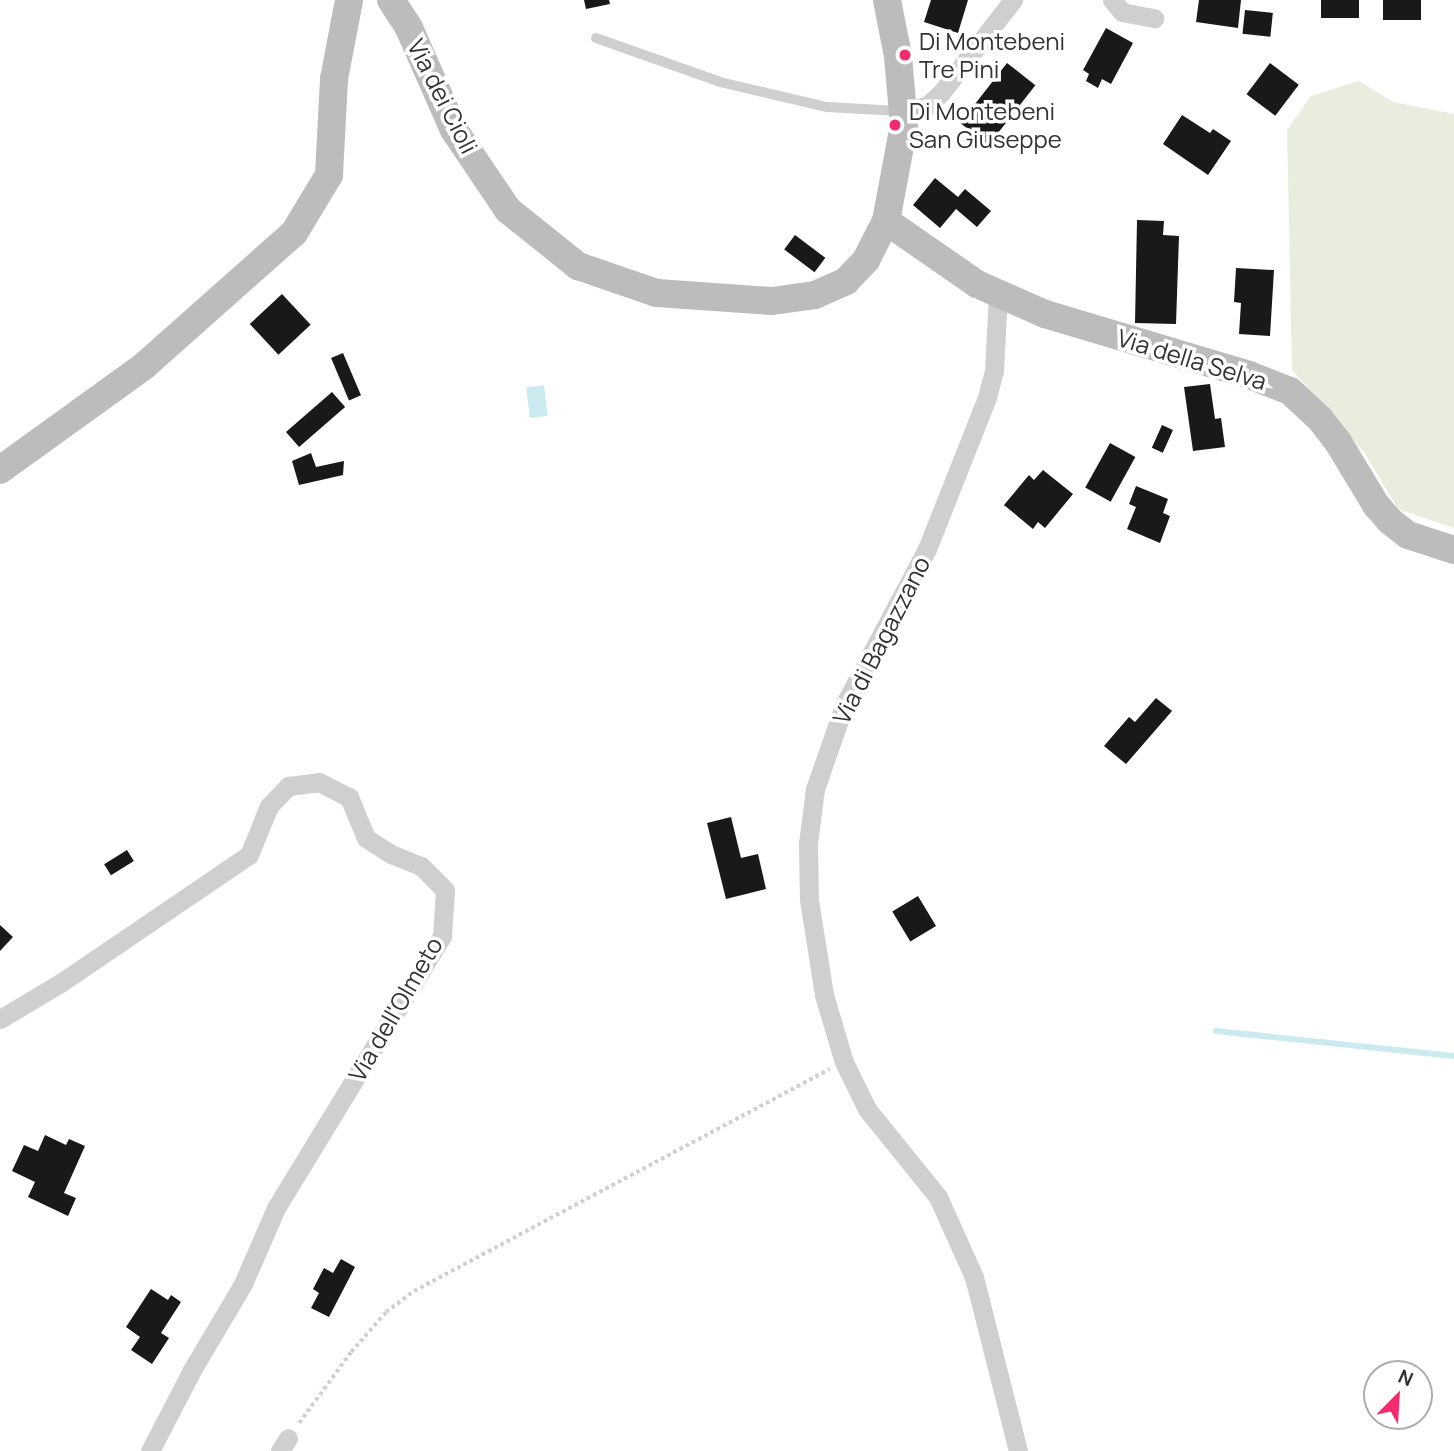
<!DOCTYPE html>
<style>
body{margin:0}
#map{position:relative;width:1454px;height:1451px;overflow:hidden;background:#fff;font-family:Manrope,sans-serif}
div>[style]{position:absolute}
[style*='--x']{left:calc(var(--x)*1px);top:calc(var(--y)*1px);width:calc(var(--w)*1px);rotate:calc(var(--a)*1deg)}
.green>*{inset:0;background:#e9eddd}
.water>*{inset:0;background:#cbebf0;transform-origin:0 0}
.stream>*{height:6px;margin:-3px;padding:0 3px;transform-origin:3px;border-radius:3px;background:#cbebf0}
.building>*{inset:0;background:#191919;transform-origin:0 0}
.path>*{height:3.5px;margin-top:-1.75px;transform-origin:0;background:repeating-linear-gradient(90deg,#cfcfcf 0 3.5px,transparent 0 7px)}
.lane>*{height:10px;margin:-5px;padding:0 5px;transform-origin:5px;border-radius:5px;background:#cfcfcf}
.street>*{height:19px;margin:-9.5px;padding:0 9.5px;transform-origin:9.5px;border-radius:9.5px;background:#cfcfcf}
.secondary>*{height:28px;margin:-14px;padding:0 14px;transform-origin:14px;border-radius:14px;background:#bcbcbc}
.dots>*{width:19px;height:19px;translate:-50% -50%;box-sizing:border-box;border:4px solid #fff;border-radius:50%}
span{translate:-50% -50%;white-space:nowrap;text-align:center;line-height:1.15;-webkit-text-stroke:7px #fff;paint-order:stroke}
.poi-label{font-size:24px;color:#323232}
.left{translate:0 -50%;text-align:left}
.street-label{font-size:24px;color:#323232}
.north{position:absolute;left:1363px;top:1360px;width:70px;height:70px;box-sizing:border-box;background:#fff;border:2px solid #adadad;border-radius:50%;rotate:24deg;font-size:19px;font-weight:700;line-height:28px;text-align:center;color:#323232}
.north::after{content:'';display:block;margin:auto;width:24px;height:32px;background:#f32a6c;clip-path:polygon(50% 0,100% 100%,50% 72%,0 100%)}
</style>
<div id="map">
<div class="green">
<i style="clip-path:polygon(1359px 81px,1393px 102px,1454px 114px,1454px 528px,1398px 509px,1364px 452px,1292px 370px,1287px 130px,1311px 96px)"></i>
</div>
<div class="water">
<i style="left:544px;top:385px;width:31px;height:18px;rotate:83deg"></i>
</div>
<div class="stream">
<i style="--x:1216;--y:1031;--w:239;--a:6"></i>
</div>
<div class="building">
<i style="clip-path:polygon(584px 0,609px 0,610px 4px,586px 9px)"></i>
<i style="clip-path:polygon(931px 0,968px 0,958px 33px,924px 22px)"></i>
<i style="clip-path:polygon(1199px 0,1241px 0,1238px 28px,1196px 22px)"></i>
<i style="left:1321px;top:0;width:38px;height:18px"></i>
<i style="left:1383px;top:0;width:38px;height:20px"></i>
<i style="left:1245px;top:10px;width:28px;height:24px;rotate:6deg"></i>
<i style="clip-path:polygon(1106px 28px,1133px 43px,1111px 84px,1102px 79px,1098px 88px,1086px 81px,1089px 74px,1083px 70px)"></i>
<i style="left:1007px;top:63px;width:36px;height:76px;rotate:38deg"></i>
<i style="left:1270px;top:63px;width:36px;height:39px;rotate:37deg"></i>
<i style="clip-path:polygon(1182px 115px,1210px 133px,1213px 129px,1231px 141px,1208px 175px,1163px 144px)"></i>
<i style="clip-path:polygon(935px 178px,958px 197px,965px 189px,991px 211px,977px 227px,956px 209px,940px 228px,913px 205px)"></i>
<i style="clip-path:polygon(1137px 220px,1164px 221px,1163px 235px,1179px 236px,1176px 324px,1135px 323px)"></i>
<i style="left:795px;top:235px;width:38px;height:18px;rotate:37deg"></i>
<i style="clip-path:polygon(1236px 268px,1274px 270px,1270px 336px,1239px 334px,1241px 303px,1234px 302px)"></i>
<i style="left:282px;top:294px;width:42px;height:44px;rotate:47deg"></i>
<i style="left:343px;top:353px;width:46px;height:13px;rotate:67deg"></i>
<i style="clip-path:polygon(1210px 384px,1215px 419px,1221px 418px,1225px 447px,1193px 451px,1184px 387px)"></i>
<i style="left:332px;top:392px;width:20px;height:61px;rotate:49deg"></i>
<i style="left:1162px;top:425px;width:12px;height:25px;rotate:24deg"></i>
<i style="left:1110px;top:443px;width:29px;height:51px;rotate:29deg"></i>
<i style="clip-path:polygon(311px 453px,316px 467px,344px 461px,343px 475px,299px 485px,292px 461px)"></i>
<i style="clip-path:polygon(1043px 470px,1073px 494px,1045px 528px,1038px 522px,1033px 529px,1004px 505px,1029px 475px,1034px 480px)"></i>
<i style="clip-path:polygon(1136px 486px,1168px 499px,1163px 513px,1170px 516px,1160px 543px,1127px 529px,1136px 507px,1129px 504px)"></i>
<i style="clip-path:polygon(1156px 698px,1172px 711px,1126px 764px,1104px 746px,1129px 717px,1135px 722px)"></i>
<i style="clip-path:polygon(731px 817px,741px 858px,758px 854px,766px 889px,726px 899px,707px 823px)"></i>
<i style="left:127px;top:850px;width:13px;height:27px;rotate:58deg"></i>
<i style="left:918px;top:896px;width:35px;height:30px;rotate:59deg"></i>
<i style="clip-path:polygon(0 925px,13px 937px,0 951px)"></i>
<i style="clip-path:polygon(45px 1135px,66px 1145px,69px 1139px,85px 1146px,64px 1193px,76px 1198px,68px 1216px,28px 1197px,35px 1182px,12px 1171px,24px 1145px,38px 1151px)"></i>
<i style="clip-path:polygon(341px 1259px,355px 1267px,329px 1317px,311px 1308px,319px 1293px,313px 1289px,324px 1268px,333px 1273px)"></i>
<i style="clip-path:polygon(151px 1289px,168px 1300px,171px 1295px,181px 1302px,161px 1333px,169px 1338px,152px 1364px,131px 1350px,140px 1337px,126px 1327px)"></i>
</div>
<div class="path">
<i style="--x:299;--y:1423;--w:88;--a:-53.8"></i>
<i style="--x:351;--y:1352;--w:53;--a:-48.8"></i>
<i style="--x:386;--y:1312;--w:35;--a:-37"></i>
<i style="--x:414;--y:1291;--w:471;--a:-28.1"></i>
</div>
<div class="lane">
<i style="--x:596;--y:38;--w:132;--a:19.5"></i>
<i style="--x:720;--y:82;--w:110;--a:13.2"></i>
<i style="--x:827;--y:107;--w:72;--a:3.2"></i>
</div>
<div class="street">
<i style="--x:1112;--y:0;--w:16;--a:50"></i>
<i style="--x:1122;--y:12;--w:33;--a:11"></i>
<i style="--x:903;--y:111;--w:25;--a:-12"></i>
<i style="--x:927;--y:106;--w:19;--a:-43"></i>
<i style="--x:941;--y:93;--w:118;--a:-52.3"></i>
<i style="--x:998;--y:294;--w:77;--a:93"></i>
<i style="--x:994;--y:371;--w:30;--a:105"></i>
<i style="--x:986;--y:400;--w:160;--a:111.6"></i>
<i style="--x:927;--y:549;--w:174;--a:118"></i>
<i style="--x:845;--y:703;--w:91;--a:109.2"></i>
<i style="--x:815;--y:789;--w:55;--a:97.3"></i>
<i style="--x:808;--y:844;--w:56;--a:89"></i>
<i style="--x:809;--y:900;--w:96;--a:81"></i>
<i style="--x:824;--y:995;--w:70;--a:73.4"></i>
<i style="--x:844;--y:1062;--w:52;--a:63.9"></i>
<i style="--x:867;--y:1109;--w:113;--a:51.1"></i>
<i style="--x:938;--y:1197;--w:88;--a:65.8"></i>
<i style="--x:974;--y:1277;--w:179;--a:75.8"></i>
<i style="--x:0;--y:1019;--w:72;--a:-30.8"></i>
<i style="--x:62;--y:982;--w:226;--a:-34.2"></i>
<i style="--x:249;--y:855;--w:53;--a:-67.8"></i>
<i style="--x:269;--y:806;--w:28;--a:-46"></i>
<i style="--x:288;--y:786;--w:31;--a:-7"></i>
<i style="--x:319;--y:782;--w:34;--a:27"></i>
<i style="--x:349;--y:797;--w:44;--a:67.5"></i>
<i style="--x:366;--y:838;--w:30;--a:33"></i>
<i style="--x:391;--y:854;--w:32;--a:22"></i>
<i style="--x:421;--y:866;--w:34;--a:45"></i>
<i style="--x:445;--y:890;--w:46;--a:93.7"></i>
<i style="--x:442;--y:936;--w:319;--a:121.4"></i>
<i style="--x:276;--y:1208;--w:83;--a:113.5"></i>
<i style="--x:243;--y:1284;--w:100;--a:120.7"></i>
<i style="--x:192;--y:1370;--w:91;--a:117.4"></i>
<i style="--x:280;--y:1451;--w:15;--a:-58"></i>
</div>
<div class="secondary">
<i style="--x:391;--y:0;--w:33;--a:57"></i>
<i style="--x:409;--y:28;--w:111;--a:66.2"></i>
<i style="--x:454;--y:130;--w:97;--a:56"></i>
<i style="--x:508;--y:210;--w:90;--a:38.7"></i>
<i style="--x:578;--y:266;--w:83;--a:18.9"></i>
<i style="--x:657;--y:293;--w:115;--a:4"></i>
<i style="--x:772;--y:301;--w:43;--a:-7.9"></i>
<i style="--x:815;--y:295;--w:34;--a:-24"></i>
<i style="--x:846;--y:281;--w:29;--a:-46"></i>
<i style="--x:866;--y:260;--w:44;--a:-62.9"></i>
<i style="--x:886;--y:221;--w:98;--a:-79.4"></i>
<i style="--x:904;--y:125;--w:69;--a:-95"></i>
<i style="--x:898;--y:56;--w:57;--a:-101.1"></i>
<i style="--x:886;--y:221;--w:111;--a:34.7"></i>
<i style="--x:977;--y:284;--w:74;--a:23.8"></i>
<i style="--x:1045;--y:314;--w:213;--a:16.6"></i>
<i style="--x:1249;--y:375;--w:44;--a:21.3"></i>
<i style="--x:1290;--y:391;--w:41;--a:43"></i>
<i style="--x:1320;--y:419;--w:29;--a:52"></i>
<i style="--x:1338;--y:442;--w:74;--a:58.9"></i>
<i style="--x:1376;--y:505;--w:21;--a:49"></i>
<i style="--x:1390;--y:521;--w:23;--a:38"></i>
<i style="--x:1408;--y:535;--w:48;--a:18.1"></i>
<i style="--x:0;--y:470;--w:178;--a:-35.8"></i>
<i style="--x:144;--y:366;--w:200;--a:-41.6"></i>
<i style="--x:294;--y:233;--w:68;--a:-58.9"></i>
<i style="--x:329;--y:175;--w:96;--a:-87"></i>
<i style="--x:334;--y:79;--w:80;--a:-79.2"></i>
</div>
<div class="dots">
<i style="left:905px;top:55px;background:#f32a6c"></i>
<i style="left:895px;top:125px;background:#f32a6c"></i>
</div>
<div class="poi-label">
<span class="left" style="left:919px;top:55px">Di Montebeni<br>Tre Pini</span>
<span class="left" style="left:909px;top:125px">Di Montebeni<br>San Giuseppe</span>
</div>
<div class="street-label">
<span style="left:443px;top:96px;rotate:63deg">Via dei Cioli</span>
<span style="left:1192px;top:359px;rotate:17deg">Via della Selva</span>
<span style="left:881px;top:640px;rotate:-63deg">Via di Bagazzano</span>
<span style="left:395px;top:1009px;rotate:-60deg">Via dell'Olmeto</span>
</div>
<div class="north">N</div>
</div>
